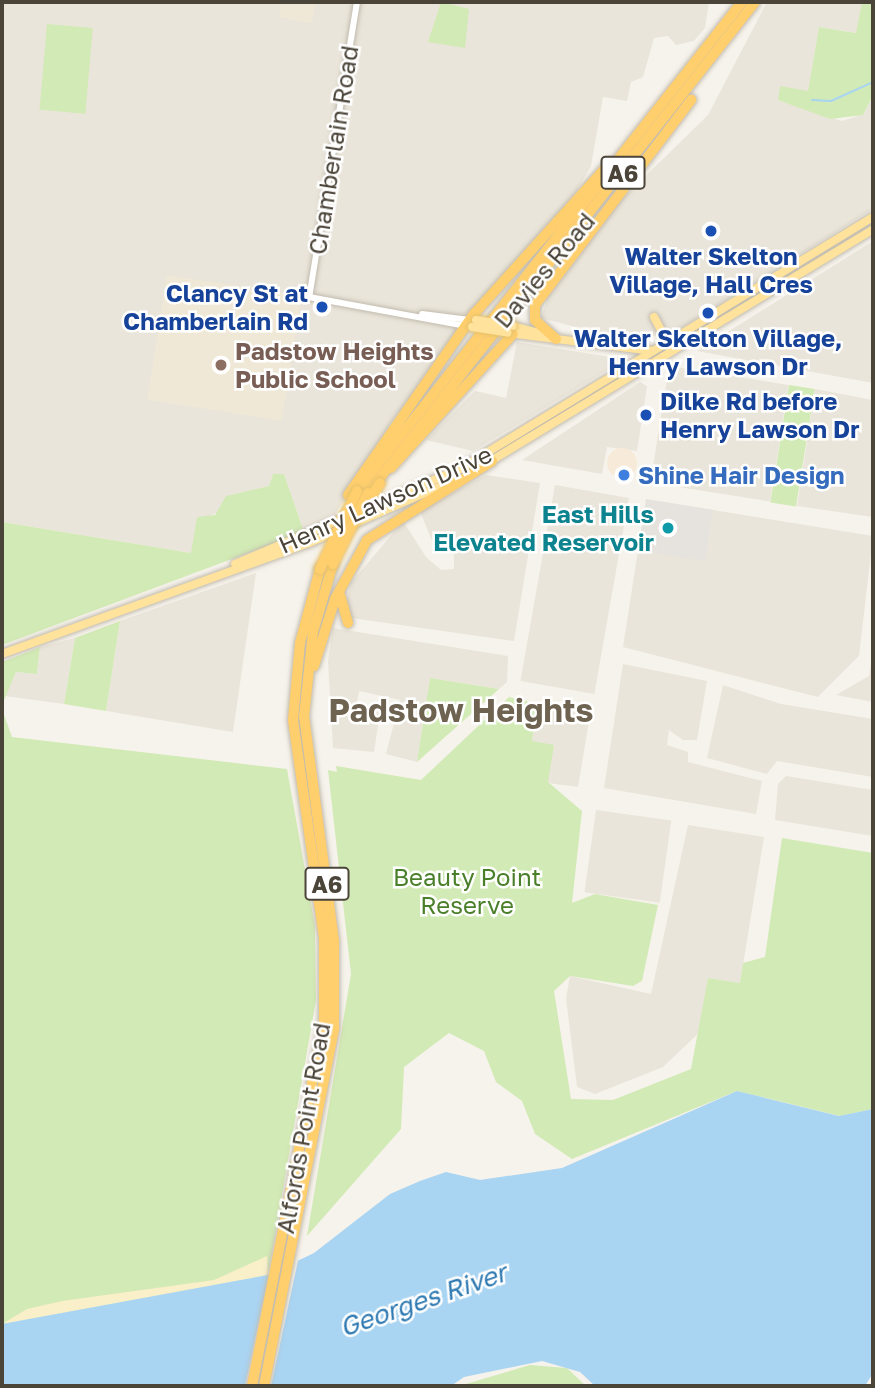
<!DOCTYPE html>
<style>
body{margin:0}
#map{position:relative;width:875px;height:1388px;overflow:hidden;background:#f6f3ec;font-family:"Golos Text",sans-serif}
div>[style]{position:absolute}
[style*='--x']{left:calc(var(--x)*1px);top:calc(var(--y)*1px);width:calc(var(--w)*1px);rotate:calc(var(--a)*1deg)}
.residential>*{inset:0;background:#eae5da;transform-origin:0 0}
.commercial>*{inset:0;background:#f7ead8}
.round{border-radius:50%}
.industrial>*{inset:0;background:#e6e2dd;transform-origin:0 0}
.education>*{inset:0;background:#efe8d6;transform-origin:0 0}
.green>*{inset:0;background:#d2eab5;transform-origin:0 0}
.sand>*{inset:0;background:#f9efc9}
.water>*{inset:0;background:#a9d4f2}
.pier>*{inset:0;background:#f6f3ec}
.stream>*{height:2px;margin:-1px;padding:0 1px;transform-origin:1px;border-radius:1px;background:#a9d4f2}
.roads{filter:drop-shadow(0 0 2px #c2bbae) drop-shadow(0 0 2px #c2bbae)}
.minor>*{height:6px;margin:-3px;padding:0 3px;transform-origin:3px;border-radius:3px;background:#fff}
.major>*{height:8px;margin:-4px;padding:0 4px;transform-origin:4px;border-radius:4px;background:#ffe39c}
.highway>*{height:10px;margin:-5px;padding:0 5px;transform-origin:5px;border-radius:5px;background:#ffcf6e}
.bridges{filter:drop-shadow(0 0 2px #e6c16a) drop-shadow(0 0 2px #e6c16a)}
.major-bridge>*{height:8px;margin:-4px;padding:0 4px;transform-origin:4px;border-radius:4px;background:#ffe39c}
.highway-bridge>*{height:10px;margin:-5px;padding:0 5px;transform-origin:5px;border-radius:5px;background:#ffcf6e}
.dots>*{width:19px;height:19px;translate:-50% -50%;box-sizing:border-box;border:4px solid #fff;border-radius:50%}
span{translate:-50% -50%;white-space:nowrap;text-align:center;line-height:1.15;-webkit-text-stroke:5px #fff;paint-order:stroke}
.shield-label span{padding:2px 5px;background:#fff;border:2px solid;border-radius:5px;-webkit-text-stroke-width:0}
.shield-label{font-size:23px;color:#4b4439;font-weight:700}
.street-label{font-size:24px;color:#4b4439}
.transit-label{font-size:24px;color:#164399;font-weight:700}
.right{translate:-100% -50%;text-align:right}
.left{translate:0 -50%;text-align:left}
.education-label{font-size:24px;color:#785e54;font-weight:700}
.shop-label{font-size:24px;color:#366cbe;font-weight:700}
.culture-label{font-size:24px;color:#0d838f;font-weight:700}
.park-label{font-size:24px;color:#4a7f2a}
.water-label{font-size:26px;color:#2e7ab2;font-style:italic}
.district-label{font-size:32px;color:#6e6250;font-weight:700}
.frame{position:absolute;inset:0;border:4px solid #4b4439;pointer-events:none}
</style>
<div id="map">
<div class="residential">
<i style="clip-path:polygon(2px 2px,709px 2px,705px 28px,694px 41px,676px 45px,668px 36px,654px 38px,643px 77px,631px 82px,627px 101px,603px 97px,591px 166px,568px 206px,473px 310px,390px 424px,332px 519px,304px 532px,284px 474px,273px 474px,269px 486px,227px 496px,221px 510px,207px 518px,191px 553px,2px 522px)"></i>
<i style="clip-path:polygon(767px 2px,862px 2px,857px 33px,819px 27px,808px 92px,778px 100px,842px 121px,864px 114px,873px 96px,873px 209px,681px 328px,633px 342px,541px 318px,548px 297px,623px 198px,708px 115px)"></i>
<i style="clip-path:polygon(873px 241px,873px 383px,697px 351px)"></i>
<i style="clip-path:polygon(517px 342px,616px 358px,614px 366px,473px 451px,426px 440px,475px 391px,506px 398px)"></i>
<i style="left:669px;top:366px;width:121px;height:118px;rotate:9deg"></i>
<i style="clip-path:polygon(640px 382px,647px 386px,637px 451px,607px 447px,602px 474px,522px 460px)"></i>
<i style="clip-path:polygon(815px 389px,873px 400px,873px 517px,797px 506px)"></i>
<i style="clip-path:polygon(486px 475px,540px 483px,514px 641px,351px 618px,344px 612px,351px 583px,403px 521px,426px 557px,441px 570px,454px 569px,454px 554px,434px 546px,420px 511px)"></i>
<i style="left:555px;top:485px;width:75px;height:199px;rotate:10deg"></i>
<i style="clip-path:polygon(713px 510px,873px 536px,859px 656px,818px 697px,623px 647px,638px 550px,705px 560px)"></i>
<i style="clip-path:polygon(256px 573px,233px 732px,106px 711px,120px 621px)"></i>
<i style="clip-path:polygon(333px 628px,508px 656px,507px 682px,499px 689px,430px 678px,417px 762px,386px 754px,400px 700px,359px 691px,356px 708px,380px 712px,374px 752px,333px 748px,328px 661px)"></i>
<i style="clip-path:polygon(75px 638px,64px 704px,5px 696px,16px 672px,37px 674px,40px 647px)"></i>
<i style="clip-path:polygon(873px 653px,873px 702px,836px 695px,869px 676px)"></i>
<i style="clip-path:polygon(623px 664px,707px 681px,697px 740px,683px 740px,669px 730px,667px 745px,688px 752px,688px 762px,762px 781px,756px 814px,604px 788px)"></i>
<i style="clip-path:polygon(723px 685px,781px 704px,873px 719px,873px 777px,777px 761px,767px 774px,707px 758px)"></i>
<i style="clip-path:polygon(537px 704px,590px 715px,578px 787px,548px 783px,532px 741px)"></i>
<i style="clip-path:polygon(786px 776px,873px 790px,873px 836px,775px 820px,778px 784px)"></i>
<i style="left:596px;top:810px;width:76px;height:83px;rotate:8deg"></i>
<i style="clip-path:polygon(688px 825px,764px 837px,740px 983px,708px 978px,701px 1031px,663px 1067px,595px 1094px,577px 1087px,566px 998px,570px 976px,651px 994px)"></i>
</div>
<div class="commercial">
<i class="round" style="left:607px;top:448px;width:30px;height:30px"></i>
</div>
<div class="industrial">
<i style="left:646px;top:499px;width:68px;height:52px;rotate:9deg"></i>
</div>
<div class="education">
<i style="clip-path:polygon(281px 2px,315px 2px,312px 23px,279px 17px)"></i>
<i style="left:167px;top:275px;width:136px;height:126px;rotate:9deg"></i>
</div>
<div class="green">
<i style="clip-path:polygon(441px 2px,469px 9px,465px 48px,428px 42px)"></i>
<i style="clip-path:polygon(862px 2px,873px 2px,873px 96px,863px 115px,830px 119px,778px 100px,780px 86px,808px 91px,819px 27px,856px 33px)"></i>
<i style="left:47px;top:24px;width:46px;height:86px;rotate:5deg"></i>
<i style="left:789px;top:385px;width:26px;height:119px;rotate:9deg"></i>
<i style="clip-path:polygon(273px 474px,284px 474px,304px 532px,2px 645px,2px 522px,191px 553px,197px 517px,215px 515px,226px 496px,269px 486px)"></i>
<i style="clip-path:polygon(120px 621px,106px 711px,64px 704px,75px 638px)"></i>
<i style="clip-path:polygon(40px 647px,37px 674px,16px 672px,2px 705px,2px 662px)"></i>
<i style="clip-path:polygon(430px 678px,499px 689px,417px 762px)"></i>
<i style="clip-path:polygon(509px 697px,537px 704px,532px 741px,554px 745px,548px 782px,582px 811px,572px 903px,595px 894px,658px 905px,642px 981px,633px 986px,570px 976px,554px 991px,571px 1099px,613px 1100px,691px 1069px,708px 978px,740px 983px,743px 963px,765px 957px,782px 838px,873px 853px,873px 1109px,840px 1116px,737px 1091px,572px 1159px,535px 1134px,522px 1101px,496px 1082px,484px 1051px,449px 1033px,404px 1067px,401px 1129px,307px 1236px,351px 974px,328px 770px,337px 772px,336px 766px,421px 780px)"></i>
<i style="clip-path:polygon(2px 709px,12px 737px,287px 769px,315px 926px,316px 1000px,268px 1275px,2px 1324px)"></i>
<i style="clip-path:polygon(530px 1365px,567px 1368px,586px 1386px,459px 1386px)"></i>
</div>
<div class="sand">
<i style="clip-path:polygon(267px 1256px,268px 1275px,2px 1324px,27px 1309px,62px 1301px,214px 1280px)"></i>
</div>
<div class="water">
<i style="clip-path:polygon(737px 1091px,839px 1116px,873px 1109px,873px 1373px,865px 1386px,595px 1386px,580px 1372px,542px 1361px,464px 1377px,451px 1386px,2px 1386px,2px 1324px,268px 1275px,314px 1253px,390px 1194px,420px 1181px,446px 1172px,480px 1180px,562px 1168px)"></i>
</div>
<div class="pier">
<i style="clip-path:polygon(299px 1256px,271px 1386px,245px 1386px,270px 1270px)"></i>
</div>
<div class="stream">
<i style="--x:812;--y:100;--w:19;--a:3"></i>
<i style="--x:831;--y:101;--w:46;--a:-24.3"></i>
</div>
<div class="roads">
<div class="minor">
<i style="--x:357;--y:2;--w:299;--a:99.2"></i>
<i style="--x:309;--y:297;--w:160;--a:10.5"></i>
<i style="--x:422;--y:314;--w:48;--a:7.1"></i>
</div>
<div class="major">
<i style="--x:654;--y:317;--w:21;--a:62"></i>
<i style="--x:664;--y:336;--w:12;--a:5"></i>
<i style="--x:513;--y:326;--w:38;--a:15"></i>
<i style="--x:508;--y:333;--w:146;--a:7.1"></i>
<i style="--x:489;--y:462;--w:449;--a:-31.2"></i>
<i style="--x:235;--y:564;--w:244;--a:-22.9"></i>
<i style="--x:460;--y:469;--w:484;--a:-31.4"></i>
<i style="--x:2;--y:654;--w:326;--a:-19.9"></i>
<i style="--x:309;--y:543;--w:157;--a:-23.3"></i>
</div>
<div class="highway">
<i style="--x:556;--y:339;--w:28;--a:-138"></i>
<i style="--x:535;--y:320;--w:15;--a:-90"></i>
<i style="--x:535;--y:305;--w:258;--a:-52.7"></i>
<i style="--x:391;--y:468;--w:181;--a:-47.7"></i>
<i style="--x:357;--y:491;--w:622;--a:-51.79"></i>
<i style="--x:368;--y:493;--w:625;--a:-51.76"></i>
<i style="--x:348;--y:495;--w:221;--a:-55.2"></i>
<i style="--x:474;--y:314;--w:203;--a:-48"></i>
<i style="--x:340;--y:595;--w:29;--a:74"></i>
<i style="--x:314;--y:666;--w:70;--a:-72.6"></i>
<i style="--x:335;--y:599;--w:67;--a:-61.5"></i>
<i style="--x:367;--y:540;--w:148;--a:-32.3"></i>
<i style="--x:252;--y:1386;--w:371;--a:-78.8"></i>
<i style="--x:324;--y:1022;--w:84;--a:-90"></i>
<i style="--x:324;--y:938;--w:220;--a:-98.1"></i>
<i style="--x:293;--y:720;--w:77;--a:-84.8"></i>
<i style="--x:300;--y:643;--w:77;--a:-74.9"></i>
<i style="--x:264;--y:1386;--w:365;--a:-78.9"></i>
<i style="--x:334;--y:1028;--w:87;--a:-90"></i>
<i style="--x:334;--y:941;--w:226;--a:-97.6"></i>
<i style="--x:304;--y:717;--w:85;--a:-84"></i>
<i style="--x:313;--y:632;--w:71;--a:-73.6"></i>
</div>
</div>
<div class="bridges">
<div class="major-bridge">
<i style="--x:476;--y:320;--w:37;--a:9"></i>
<i style="--x:472;--y:327;--w:36;--a:9"></i>
</div>
<div class="highway-bridge">
<i style="--x:369;--y:500;--w:20;--a:-57"></i>
<i style="--x:333;--y:564;--w:79;--a:-63.8"></i>
<i style="--x:320;--y:569;--w:86;--a:-64.6"></i>
</div>
</div>
<div class="dots">
<i style="left:711px;top:231px;background:#1a4fb4"></i>
<i style="left:322px;top:307px;background:#1a4fb4"></i>
<i style="left:708px;top:313px;background:#1a4fb4"></i>
<i style="left:221px;top:365px;background:#8d6e63"></i>
<i style="left:646px;top:415px;background:#1a4fb4"></i>
<i style="left:624px;top:475px;background:#3f7fe0"></i>
<i style="left:668px;top:528px;background:#0f9aa8"></i>
</div>
<div class="shield-label">
<span style="left:623px;top:173px">A6</span>
<span style="left:327px;top:884px">A6</span>
</div>
<div class="street-label">
<span style="left:333px;top:150px;rotate:-81deg">Chamberlain Road</span>
<span style="left:544px;top:270px;rotate:-50deg">Davies Road</span>
<span style="left:385px;top:499px;rotate:-24deg">Henry Lawson Drive</span>
<span style="left:303px;top:1128px;rotate:-80deg">Alfords Point Road</span>
</div>
<div class="transit-label">
<span style="left:711px;top:270px">Walter Skelton<br>Village, Hall Cres</span>
<span class="right" style="left:308px;top:307px">Clancy St at<br>Chamberlain Rd</span>
<span style="left:708px;top:352px">Walter Skelton Village,<br>Henry Lawson Dr</span>
<span class="left" style="left:660px;top:415px">Dilke Rd before<br>Henry Lawson Dr</span>
</div>
<div class="education-label">
<span class="left" style="left:235px;top:365px">Padstow Heights<br>Public School</span>
</div>
<div class="shop-label">
<span class="left" style="left:638px;top:475px">Shine Hair Design</span>
</div>
<div class="culture-label">
<span class="right" style="left:654px;top:528px">East Hills<br>Elevated Reservoir</span>
</div>
<div class="park-label">
<span style="left:467px;top:891px">Beauty Point<br>Reserve</span>
</div>
<div class="water-label">
<span style="left:423px;top:1300px;rotate:-19deg">Georges River</span>
</div>
<div class="district-label">
<span style="left:461px;top:710px">Padstow Heights</span>
</div>
<div class="frame"></div>
</div>
